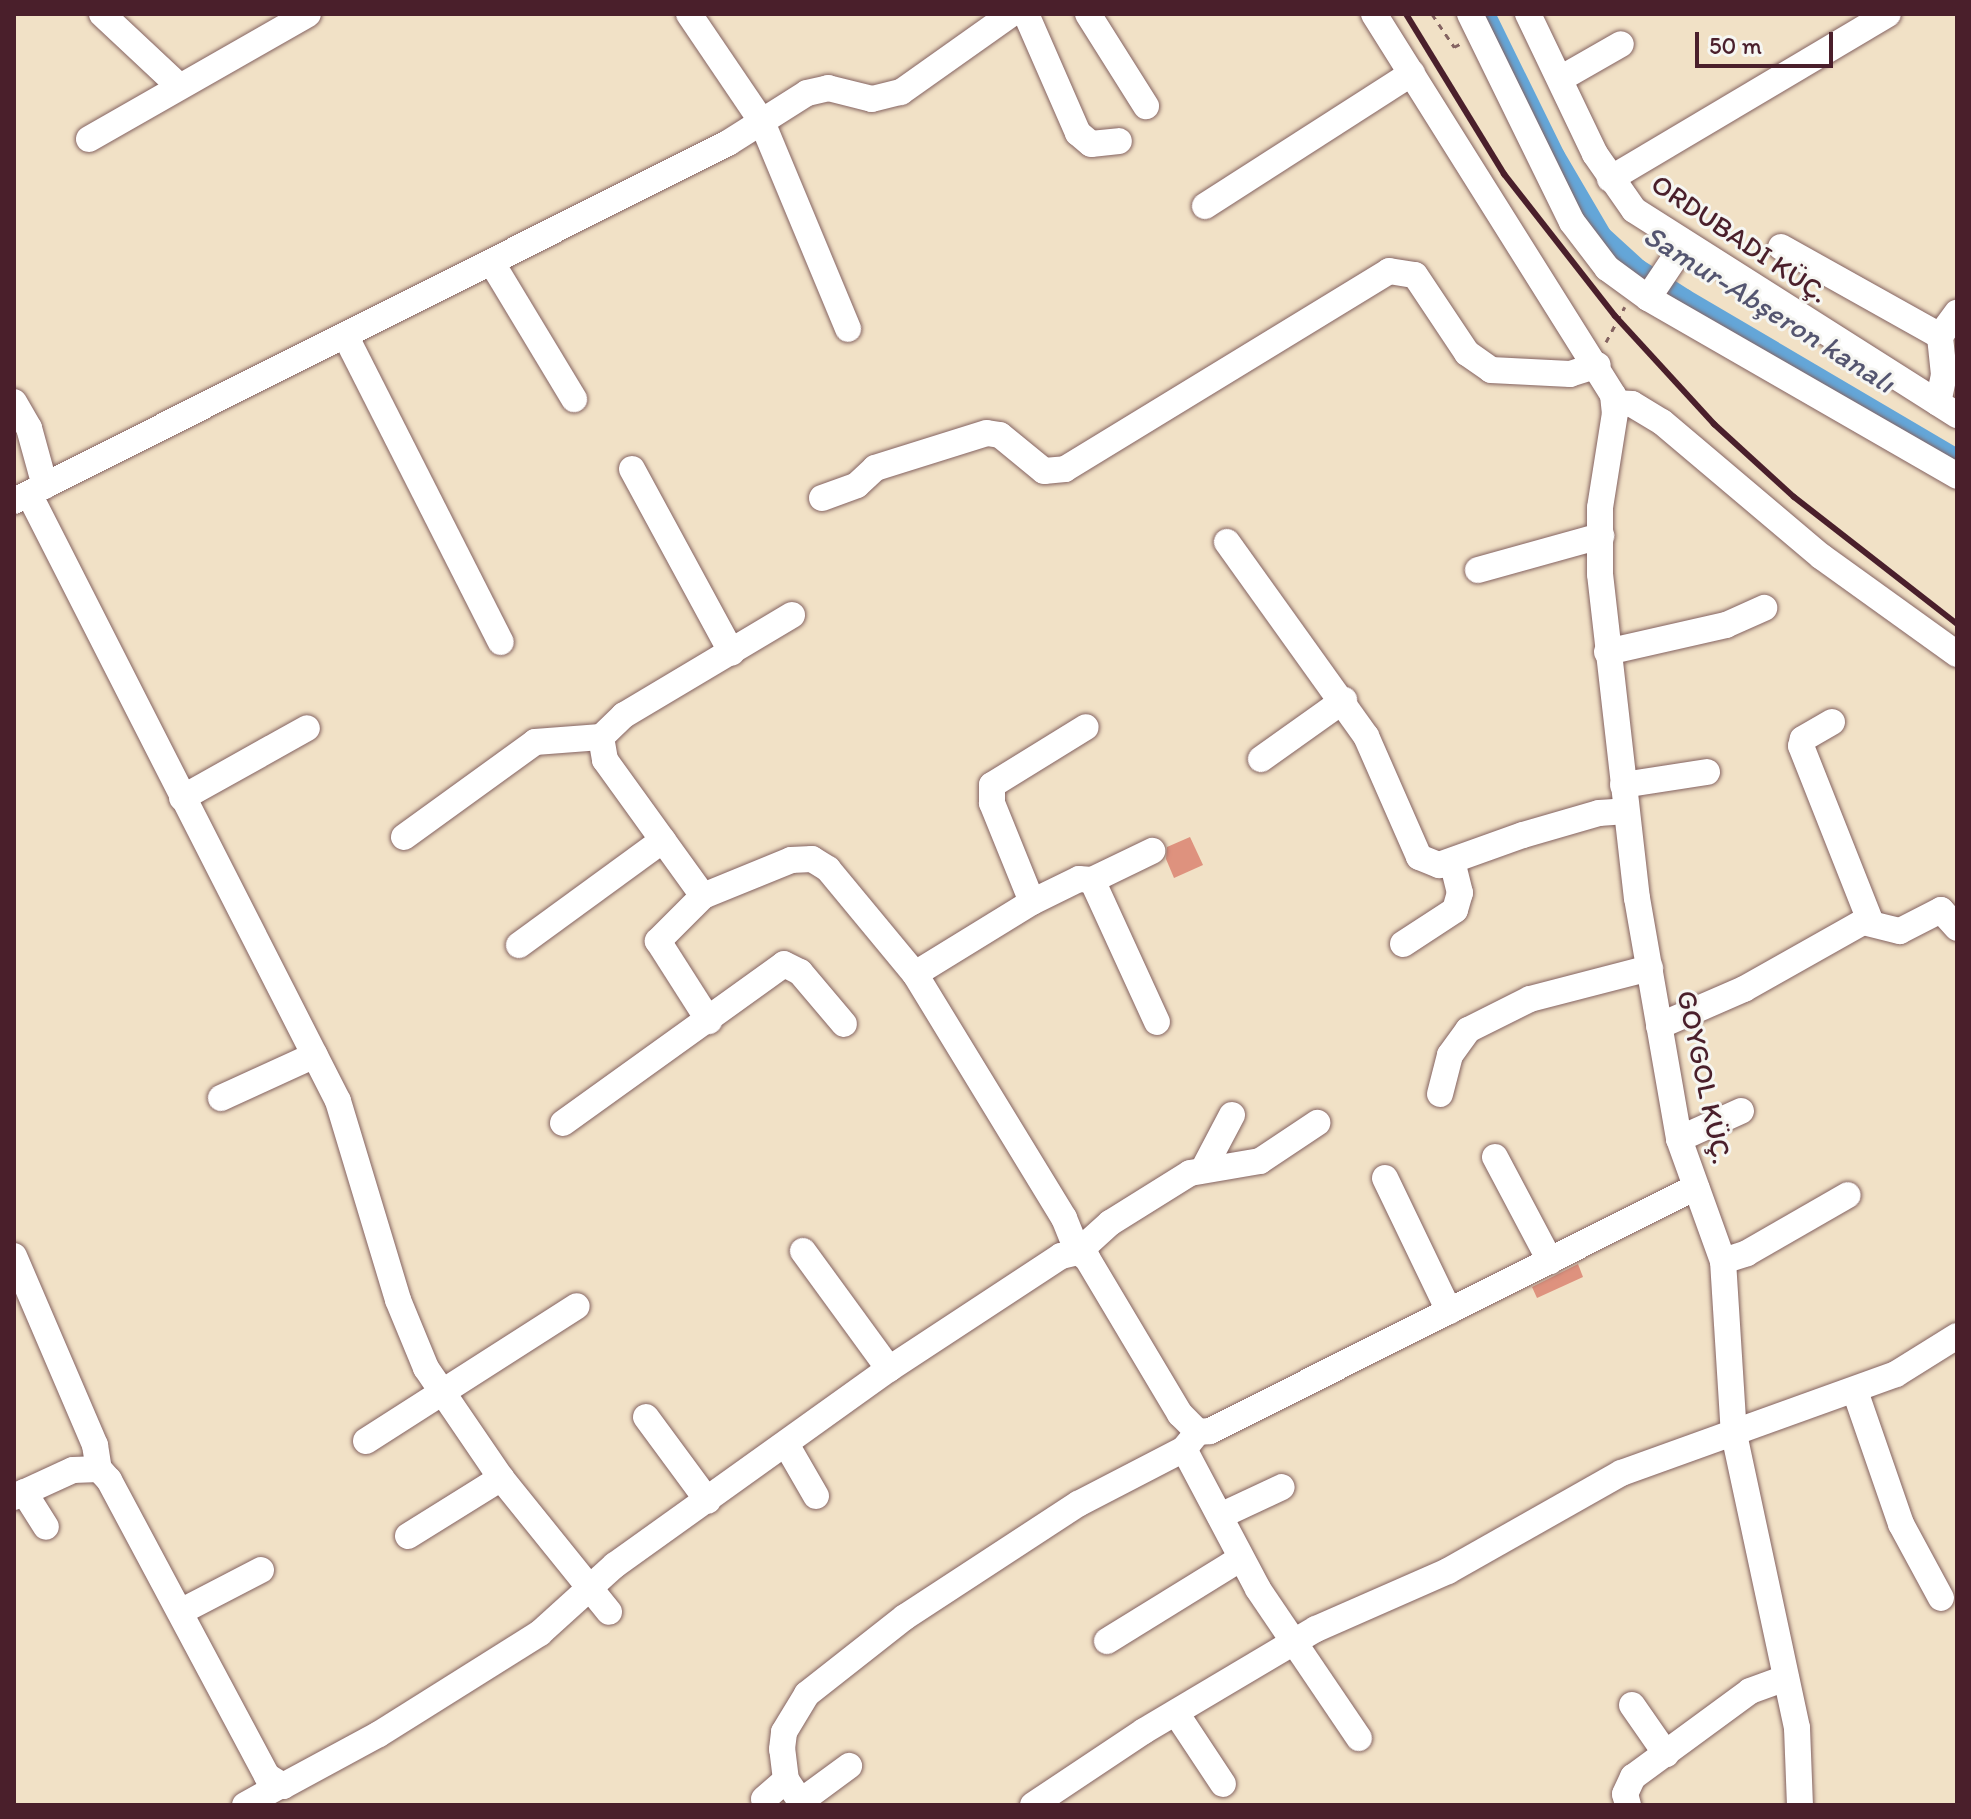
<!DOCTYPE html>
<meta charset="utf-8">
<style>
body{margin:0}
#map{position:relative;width:1971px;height:1819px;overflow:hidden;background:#f1e1c6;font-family:Itim,sans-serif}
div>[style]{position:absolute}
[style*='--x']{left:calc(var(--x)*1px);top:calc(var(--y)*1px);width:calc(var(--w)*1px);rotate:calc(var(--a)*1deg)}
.canal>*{height:20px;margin:-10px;padding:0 10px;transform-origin:10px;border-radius:10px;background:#64a6d8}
.building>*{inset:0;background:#de927e}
.path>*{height:3px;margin-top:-1.5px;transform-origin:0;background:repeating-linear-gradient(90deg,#846361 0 6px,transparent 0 12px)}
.roads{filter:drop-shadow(0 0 2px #846361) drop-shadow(0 0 2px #846361)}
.minor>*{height:26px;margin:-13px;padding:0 13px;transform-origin:13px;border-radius:13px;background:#fff}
.rail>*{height:6px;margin:-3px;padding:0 3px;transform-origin:3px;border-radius:3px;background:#4a1f2b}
span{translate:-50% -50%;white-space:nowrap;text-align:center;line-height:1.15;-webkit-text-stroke:6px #f6f6f2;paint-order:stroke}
.street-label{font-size:28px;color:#4a1f2b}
.water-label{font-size:30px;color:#545570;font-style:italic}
.frame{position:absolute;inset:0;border:16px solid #4a1f2b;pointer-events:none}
.scale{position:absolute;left:1695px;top:32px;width:138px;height:36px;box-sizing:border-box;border:4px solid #4a1f2b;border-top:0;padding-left:10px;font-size:24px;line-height:28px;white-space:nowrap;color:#4a1f2b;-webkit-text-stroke:6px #f6f6f2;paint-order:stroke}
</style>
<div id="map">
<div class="canal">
<i style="--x:1485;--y:14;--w:158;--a:63.8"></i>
<i style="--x:1555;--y:156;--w:93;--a:59.6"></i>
<i style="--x:1602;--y:236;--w:49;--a:42.5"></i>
<i style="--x:1638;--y:269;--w:56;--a:32.6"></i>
<i style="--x:1685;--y:299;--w:316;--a:30.5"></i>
</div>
<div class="building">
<i style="clip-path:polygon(1190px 837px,1203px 865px,1174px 878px,1166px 859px,1167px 847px)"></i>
<i style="clip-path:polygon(1578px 1264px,1583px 1277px,1537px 1298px,1532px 1287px)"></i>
</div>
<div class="path">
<i style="--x:1432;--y:14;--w:40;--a:56"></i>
<i style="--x:1454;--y:47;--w:9;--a:-27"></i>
<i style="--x:1606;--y:342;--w:40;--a:-62"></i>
</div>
<div class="roads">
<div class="minor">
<i style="--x:102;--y:14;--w:105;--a:43.1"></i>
<i style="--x:689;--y:14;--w:130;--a:55.9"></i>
<i style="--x:762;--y:122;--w:224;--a:67.4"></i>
<i style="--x:1026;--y:14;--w:130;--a:66.4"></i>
<i style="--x:1078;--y:133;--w:17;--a:40"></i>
<i style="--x:1091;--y:144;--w:28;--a:-6"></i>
<i style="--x:1088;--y:14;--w:109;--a:57.8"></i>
<i style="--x:1374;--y:14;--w:450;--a:57.9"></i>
<i style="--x:1613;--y:395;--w:18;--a:84"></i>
<i style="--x:1615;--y:413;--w:96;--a:99"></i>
<i style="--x:1600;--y:508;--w:66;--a:90"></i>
<i style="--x:1600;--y:574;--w:326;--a:83.5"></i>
<i style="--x:1637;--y:898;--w:245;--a:80.1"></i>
<i style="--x:1679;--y:1139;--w:130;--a:70.2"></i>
<i style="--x:1723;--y:1261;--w:173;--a:86.4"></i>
<i style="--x:1734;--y:1434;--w:301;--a:77.9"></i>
<i style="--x:1797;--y:1728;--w:77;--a:87.8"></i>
<i style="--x:1470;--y:14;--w:232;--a:63.9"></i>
<i style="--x:1572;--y:222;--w:58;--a:52.7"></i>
<i style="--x:1607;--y:268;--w:51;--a:36.2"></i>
<i style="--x:1648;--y:298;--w:357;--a:29.9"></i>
<i style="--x:1528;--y:14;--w:155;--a:64.4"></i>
<i style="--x:1595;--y:154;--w:68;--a:55.1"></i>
<i style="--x:1634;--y:210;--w:383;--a:32.4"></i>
<i style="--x:1560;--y:79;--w:70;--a:-29.8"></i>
<i style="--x:89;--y:139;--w:252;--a:-29.7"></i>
<i style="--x:1610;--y:179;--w:323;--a:-30.7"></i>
<i style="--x:1205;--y:206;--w:246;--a:-32.7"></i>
<i style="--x:1781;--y:247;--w:182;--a:29.2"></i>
<i style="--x:492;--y:263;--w:159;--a:58.9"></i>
<i style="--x:1648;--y:298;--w:65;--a:-56.3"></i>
<i style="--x:346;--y:337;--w:342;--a:63.1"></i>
<i style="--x:14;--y:402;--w:30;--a:60"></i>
<i style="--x:29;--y:428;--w:60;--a:74.6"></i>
<i style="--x:1615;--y:403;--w:17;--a:3"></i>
<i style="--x:1632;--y:404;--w:35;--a:31"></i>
<i style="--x:1662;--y:422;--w:209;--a:40.2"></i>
<i style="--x:1822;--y:557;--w:166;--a:35.7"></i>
<i style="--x:1938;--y:403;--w:29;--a:-78"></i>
<i style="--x:1944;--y:375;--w:39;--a:-96"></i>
<i style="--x:1940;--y:336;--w:29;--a:-54"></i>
<i style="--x:632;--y:469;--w:209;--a:61.5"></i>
<i style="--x:29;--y:494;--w:681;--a:63.02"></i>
<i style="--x:338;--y:1101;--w:208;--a:73.2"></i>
<i style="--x:398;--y:1300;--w:74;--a:67.6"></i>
<i style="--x:426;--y:1368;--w:133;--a:55.7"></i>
<i style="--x:501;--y:1478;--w:172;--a:51.1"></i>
<i style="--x:822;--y:498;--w:37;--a:-20"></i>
<i style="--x:857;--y:485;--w:25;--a:-43"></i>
<i style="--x:875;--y:468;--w:117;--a:-17.4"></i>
<i style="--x:987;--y:433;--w:13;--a:9"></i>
<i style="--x:1000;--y:435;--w:57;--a:39.3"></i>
<i style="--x:1044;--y:471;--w:21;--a:-5"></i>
<i style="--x:1065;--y:469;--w:380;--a:-31.4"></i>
<i style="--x:1389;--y:271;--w:26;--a:9"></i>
<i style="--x:1415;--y:275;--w:94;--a:56.3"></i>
<i style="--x:1467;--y:353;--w:29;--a:35"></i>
<i style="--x:1491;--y:370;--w:79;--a:2.9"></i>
<i style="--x:1570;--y:374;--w:29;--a:-18"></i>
<i style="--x:14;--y:501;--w:799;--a:-26.63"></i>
<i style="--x:728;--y:143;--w:93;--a:-32.3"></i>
<i style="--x:807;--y:93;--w:22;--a:-13"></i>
<i style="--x:828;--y:88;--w:45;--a:14"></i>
<i style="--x:872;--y:99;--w:30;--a:-14"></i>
<i style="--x:901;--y:92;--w:135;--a:-35.3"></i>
<i style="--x:1227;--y:542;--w:239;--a:54.4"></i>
<i style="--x:1366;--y:736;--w:132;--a:66.3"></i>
<i style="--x:1419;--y:857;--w:22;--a:22"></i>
<i style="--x:1439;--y:865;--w:89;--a:-19.7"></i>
<i style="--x:1523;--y:835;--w:79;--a:-16.1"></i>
<i style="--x:1599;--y:813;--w:27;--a:-4"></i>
<i style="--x:1478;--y:570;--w:128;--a:-15.5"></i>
<i style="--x:792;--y:615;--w:196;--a:149.2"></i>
<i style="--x:624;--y:715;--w:32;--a:136"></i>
<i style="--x:601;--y:737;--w:23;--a:80"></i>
<i style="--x:605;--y:760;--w:168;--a:54.2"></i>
<i style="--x:703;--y:896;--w:95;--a:-22.2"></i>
<i style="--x:791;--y:860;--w:21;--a:-3"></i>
<i style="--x:812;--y:859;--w:19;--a:32"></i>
<i style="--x:828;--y:869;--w:136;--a:50.4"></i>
<i style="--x:915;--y:974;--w:286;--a:58.6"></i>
<i style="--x:1064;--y:1218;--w:37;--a:68"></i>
<i style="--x:1078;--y:1252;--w:43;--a:-42.2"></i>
<i style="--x:1110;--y:1223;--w:94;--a:-32"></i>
<i style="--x:1190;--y:1173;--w:71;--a:-9.7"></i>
<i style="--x:1260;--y:1161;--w:69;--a:-33.7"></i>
<i style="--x:1607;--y:652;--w:122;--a:-12.8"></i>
<i style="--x:1726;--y:625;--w:42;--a:-24.1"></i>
<i style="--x:1832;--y:722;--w:34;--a:150"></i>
<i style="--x:1803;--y:739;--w:7;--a:106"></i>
<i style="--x:1801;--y:746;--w:187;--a:68.4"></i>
<i style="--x:1261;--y:759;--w:102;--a:-35.4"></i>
<i style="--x:1623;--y:785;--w:85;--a:-8.8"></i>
<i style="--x:182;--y:798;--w:143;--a:-29.2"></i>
<i style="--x:404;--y:837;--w:162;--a:-35.9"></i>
<i style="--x:535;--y:742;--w:66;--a:-4.3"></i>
<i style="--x:1092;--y:880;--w:67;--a:-25.8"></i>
<i style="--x:703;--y:896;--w:64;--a:135"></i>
<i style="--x:658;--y:941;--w:95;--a:57.5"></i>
<i style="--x:1032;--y:902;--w:52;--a:-26.1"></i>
<i style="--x:1079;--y:879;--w:13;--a:4"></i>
<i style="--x:1092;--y:880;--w:156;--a:65.4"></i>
<i style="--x:1403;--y:944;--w:62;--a:-33.2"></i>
<i style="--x:1455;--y:910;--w:18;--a:-74"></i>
<i style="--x:1460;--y:893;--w:32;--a:-104"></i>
<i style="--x:519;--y:945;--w:178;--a:-36.1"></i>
<i style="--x:915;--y:974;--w:137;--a:-31.6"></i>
<i style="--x:1032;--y:902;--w:107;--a:-112"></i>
<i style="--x:992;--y:803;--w:18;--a:-90"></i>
<i style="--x:992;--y:785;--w:110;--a:-31.7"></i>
<i style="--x:1659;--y:1026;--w:93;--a:-23.5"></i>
<i style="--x:1744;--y:989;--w:137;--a:-29.4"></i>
<i style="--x:1863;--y:922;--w:38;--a:14"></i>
<i style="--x:1900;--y:931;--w:46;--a:-27.1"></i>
<i style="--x:1941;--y:910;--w:24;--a:48"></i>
<i style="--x:1440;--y:1094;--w:40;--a:-75.6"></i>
<i style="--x:1450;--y:1055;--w:31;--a:-54"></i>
<i style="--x:1468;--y:1030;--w:69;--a:-26.6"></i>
<i style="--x:1530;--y:999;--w:124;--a:-14.5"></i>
<i style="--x:221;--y:1098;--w:103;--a:-24.6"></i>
<i style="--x:563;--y:1123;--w:272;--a:-35.7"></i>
<i style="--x:784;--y:964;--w:18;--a:27"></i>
<i style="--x:800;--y:972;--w:68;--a:49.8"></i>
<i style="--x:1679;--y:1139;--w:68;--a:-24.3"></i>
<i style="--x:1495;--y:1157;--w:118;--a:62.1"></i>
<i style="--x:1204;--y:1168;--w:60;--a:-62.2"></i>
<i style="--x:1385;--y:1178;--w:148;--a:64.3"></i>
<i style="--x:803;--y:1251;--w:146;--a:53.9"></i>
<i style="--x:14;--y:1256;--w:206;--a:66.8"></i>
<i style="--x:95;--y:1445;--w:24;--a:81"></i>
<i style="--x:1723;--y:1261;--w:25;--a:-18"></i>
<i style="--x:1747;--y:1253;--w:116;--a:-29.9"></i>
<i style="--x:1855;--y:1391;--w:141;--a:70.9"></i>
<i style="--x:1901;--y:1524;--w:84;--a:61.6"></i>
<i style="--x:646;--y:1417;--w:104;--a:53.6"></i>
<i style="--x:366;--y:1441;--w:250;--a:-32.6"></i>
<i style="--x:786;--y:1444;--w:60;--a:60"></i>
<i style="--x:1184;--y:1449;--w:158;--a:62.1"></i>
<i style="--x:1258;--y:1589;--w:180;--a:55.9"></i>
<i style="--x:24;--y:1492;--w:41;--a:57.8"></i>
<i style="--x:14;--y:1497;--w:65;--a:-24.6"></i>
<i style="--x:73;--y:1470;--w:26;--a:-2"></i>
<i style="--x:99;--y:1469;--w:15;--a:48"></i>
<i style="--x:109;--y:1480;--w:336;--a:61.9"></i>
<i style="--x:267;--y:1776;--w:19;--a:32"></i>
<i style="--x:283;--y:1786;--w:109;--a:-28.4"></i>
<i style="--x:379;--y:1734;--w:190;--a:-32.1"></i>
<i style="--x:540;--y:1633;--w:101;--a:-42.2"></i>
<i style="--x:615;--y:1565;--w:337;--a:-35.6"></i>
<i style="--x:889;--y:1369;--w:206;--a:-33.3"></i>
<i style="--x:1061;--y:1256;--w:17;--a:-13"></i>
<i style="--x:1078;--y:1252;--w:11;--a:34"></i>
<i style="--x:1087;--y:1258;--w:182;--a:59.2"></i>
<i style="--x:1180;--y:1414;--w:25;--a:45"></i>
<i style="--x:1198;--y:1432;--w:12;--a:-5"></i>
<i style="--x:1210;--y:1431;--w:544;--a:-26.66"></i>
<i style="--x:1220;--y:1516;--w:68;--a:-25.1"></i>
<i style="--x:408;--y:1536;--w:110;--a:-31.9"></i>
<i style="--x:182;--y:1611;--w:89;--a:-27.4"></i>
<i style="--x:1107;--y:1641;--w:156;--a:-31.7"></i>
<i style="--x:1632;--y:1705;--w:60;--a:55.2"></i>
<i style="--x:1176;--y:1713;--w:85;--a:56.5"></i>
<i style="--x:764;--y:1799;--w:29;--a:-41"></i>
<i style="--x:800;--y:1802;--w:61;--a:-36.3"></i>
<i style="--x:245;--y:1805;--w:37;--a:-29"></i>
<i style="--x:803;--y:1805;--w:30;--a:-124"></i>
<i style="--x:786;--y:1780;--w:31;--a:-97"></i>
<i style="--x:782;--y:1749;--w:17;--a:-83"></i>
<i style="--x:784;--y:1732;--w:44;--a:-58.8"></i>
<i style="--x:807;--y:1694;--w:125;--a:-38.2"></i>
<i style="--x:905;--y:1617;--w:207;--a:-33.2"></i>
<i style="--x:1078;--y:1504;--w:119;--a:-27.4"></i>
<i style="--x:1184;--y:1449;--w:22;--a:-51"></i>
<i style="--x:1033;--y:1805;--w:133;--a:-33.7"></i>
<i style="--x:1144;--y:1731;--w:200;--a:-30.7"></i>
<i style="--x:1316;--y:1629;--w:144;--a:-23.7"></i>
<i style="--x:1448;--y:1571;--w:199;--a:-29.5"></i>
<i style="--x:1621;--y:1473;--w:292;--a:-19.8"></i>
<i style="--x:1896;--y:1374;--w:72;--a:-31.9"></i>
<i style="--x:1628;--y:1805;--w:11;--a:-105"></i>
<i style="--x:1625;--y:1794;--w:19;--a:-65"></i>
<i style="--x:1633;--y:1777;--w:145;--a:-36.3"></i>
<i style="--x:1750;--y:1691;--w:38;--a:-20"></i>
</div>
</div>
<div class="rail">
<i style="--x:1406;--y:14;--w:188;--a:58.5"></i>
<i style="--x:1504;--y:174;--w:180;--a:52"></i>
<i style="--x:1615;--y:316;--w:147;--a:47.5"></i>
<i style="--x:1714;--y:424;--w:108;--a:42.4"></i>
<i style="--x:1794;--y:497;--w:207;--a:37.9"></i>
</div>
<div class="street-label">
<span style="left:1740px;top:238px;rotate:34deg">ORDUBADI KÜÇ.</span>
<span style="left:1705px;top:1077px;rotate:78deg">GOYGOL KÜÇ.</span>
</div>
<div class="water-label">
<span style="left:1769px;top:309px;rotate:32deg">Samur-Abşeron kanalı</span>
</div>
<div class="frame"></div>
<div class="scale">50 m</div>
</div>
